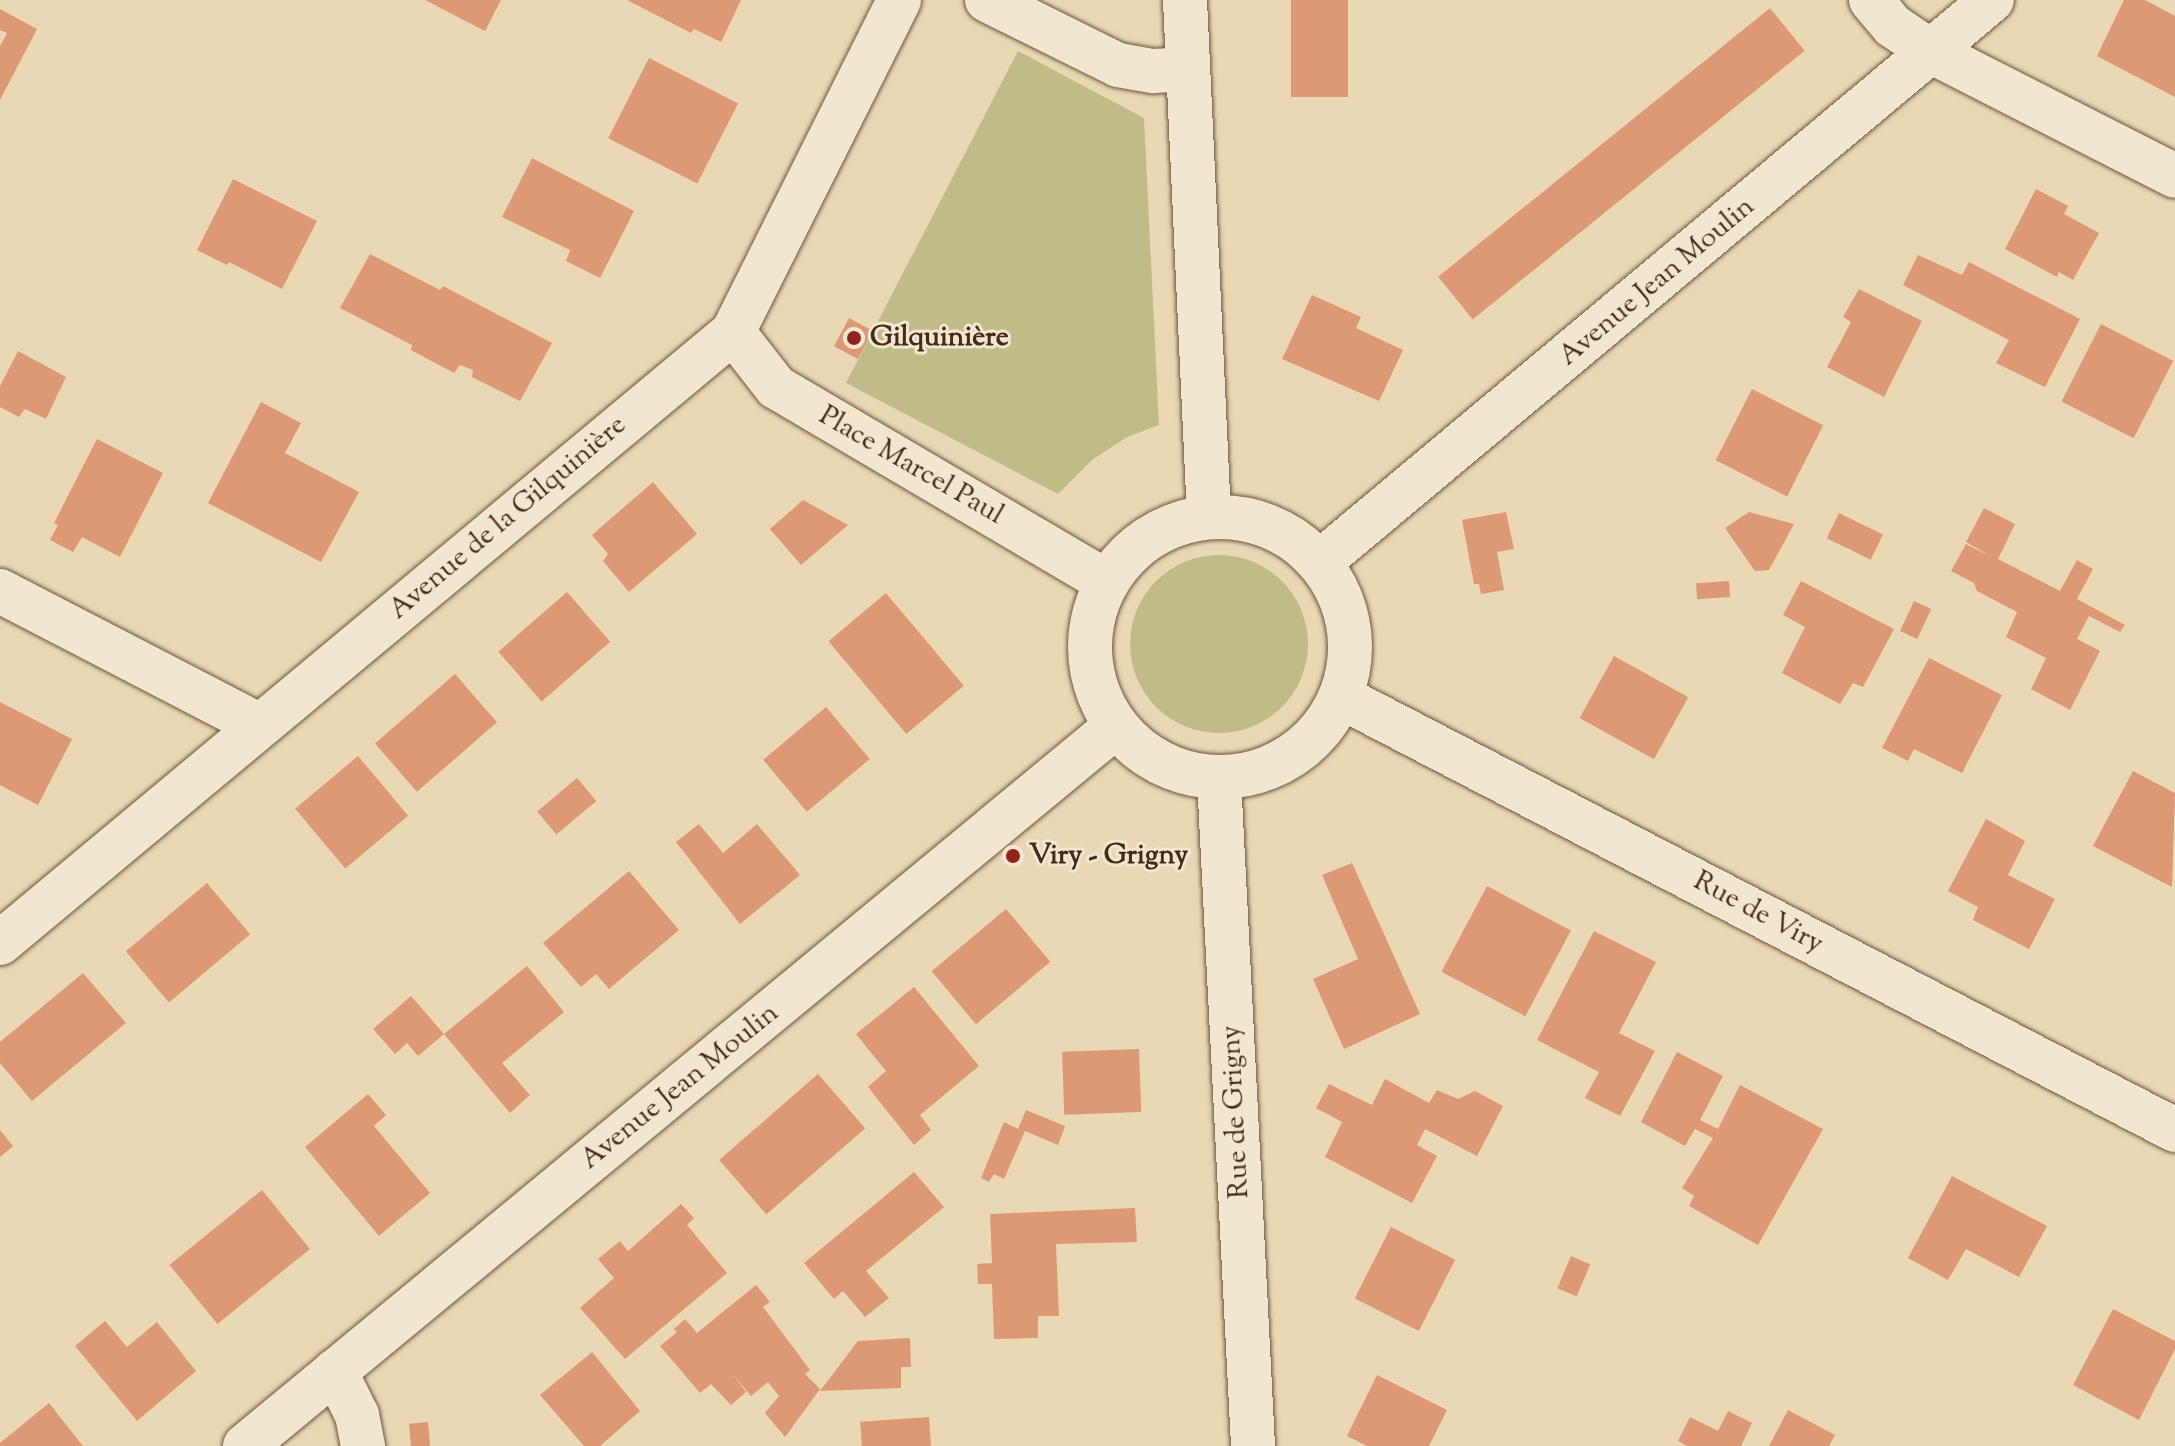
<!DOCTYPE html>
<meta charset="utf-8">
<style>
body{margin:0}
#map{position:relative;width:2175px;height:1446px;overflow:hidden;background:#ead8b5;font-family:"Sorts Mill Goudy",serif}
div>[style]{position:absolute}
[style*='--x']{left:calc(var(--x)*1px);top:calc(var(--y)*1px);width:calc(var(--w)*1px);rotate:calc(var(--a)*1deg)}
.green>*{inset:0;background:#bfbc88}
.round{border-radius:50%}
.building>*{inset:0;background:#dc9974;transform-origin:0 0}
.roads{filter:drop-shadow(0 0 2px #6f563e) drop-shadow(0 0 2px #6f563e)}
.street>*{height:44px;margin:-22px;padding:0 22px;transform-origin:22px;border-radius:22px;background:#f1e6cf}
.street>.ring{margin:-22px;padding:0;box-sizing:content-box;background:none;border:44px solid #f1e6cf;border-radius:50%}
.dots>*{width:22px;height:22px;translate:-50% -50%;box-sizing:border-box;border:4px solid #f1e6cf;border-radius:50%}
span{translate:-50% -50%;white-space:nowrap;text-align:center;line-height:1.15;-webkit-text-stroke:6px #f1e6cf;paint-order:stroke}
.street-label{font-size:28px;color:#462a17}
.poi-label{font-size:28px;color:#462a17;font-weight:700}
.left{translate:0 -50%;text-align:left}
</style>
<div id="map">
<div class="green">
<i style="clip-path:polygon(1018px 51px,1144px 118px,1159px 425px,1127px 437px,1092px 460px,1058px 494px,846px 383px)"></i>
<i class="round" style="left:1130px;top:555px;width:178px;height:178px"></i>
</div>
<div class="building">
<i style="clip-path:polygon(425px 0,501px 0,485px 31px)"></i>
<i style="clip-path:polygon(627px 0,741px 0,721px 42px,694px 29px,691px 33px)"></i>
<i style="left:1291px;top:0;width:57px;height:97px"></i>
<i style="clip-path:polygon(2124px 0,2145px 0,2175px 16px,2175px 97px,2097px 56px)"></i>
<i style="left:1770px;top:8px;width:55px;height:427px;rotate:51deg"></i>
<i style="clip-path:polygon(0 9px,37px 29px,0 100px,0 46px,7px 33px,0 30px)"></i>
<i style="left:649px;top:58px;width:100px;height:90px;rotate:27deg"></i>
<i style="clip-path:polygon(532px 158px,634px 211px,600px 278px,566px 261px,570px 250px,502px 217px)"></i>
<i style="clip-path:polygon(233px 179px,317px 221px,282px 289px,229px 262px,227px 265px,197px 250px)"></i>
<i style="clip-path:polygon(2036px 189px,2068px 206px,2064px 214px,2099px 233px,2073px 280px,2059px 272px,2057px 277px,2005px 249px)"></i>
<i style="clip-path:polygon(370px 254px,440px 290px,443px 286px,552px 343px,520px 401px,472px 377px,473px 370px,460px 365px,454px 373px,411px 350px,412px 345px,340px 308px)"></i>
<i style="clip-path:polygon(1918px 255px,1962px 275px,1969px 262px,2080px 319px,2045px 387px,1996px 363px,2009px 340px,1903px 285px)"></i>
<i style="clip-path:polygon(1859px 289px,1922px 321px,1884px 397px,1827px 367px,1851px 322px,1843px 317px)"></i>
<i style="clip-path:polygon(1312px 295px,1361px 317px,1356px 328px,1403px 350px,1379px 401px,1282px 359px)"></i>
<i style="left:849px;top:318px;width:27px;height:32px;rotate:28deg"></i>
<i style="left:2101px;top:324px;width:81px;height:87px;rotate:27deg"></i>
<i style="clip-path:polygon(18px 351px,66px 377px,46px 419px,25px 409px,19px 417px,0 407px,0 386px)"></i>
<i style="left:1752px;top:389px;width:80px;height:80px;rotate:27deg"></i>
<i style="clip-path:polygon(261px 402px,301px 423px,285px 453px,359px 492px,321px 562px,208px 503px)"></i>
<i style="clip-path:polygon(97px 439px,163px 473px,120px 557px,82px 537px,73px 552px,50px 540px,58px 525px,54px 523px)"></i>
<i style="clip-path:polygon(653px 482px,697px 534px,629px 592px,603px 561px,608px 554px,592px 535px)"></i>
<i style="clip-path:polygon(803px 500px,848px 525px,801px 565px,770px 529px)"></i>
<i style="clip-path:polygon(1984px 508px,2015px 524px,1998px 559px,2060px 591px,2077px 560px,2093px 569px,2077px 599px,2125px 625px,2120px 632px,2089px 616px,2077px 639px,2100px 651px,2070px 710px,2031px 689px,2046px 658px,2006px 637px,2017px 612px,1977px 591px,1974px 583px,1951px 571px,1966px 544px,1993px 558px,1966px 542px)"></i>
<i style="clip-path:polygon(1506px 512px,1514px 549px,1497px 552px,1504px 590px,1481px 594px,1479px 584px,1474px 584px,1462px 520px)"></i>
<i style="clip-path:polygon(1749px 512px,1794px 524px,1769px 570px,1755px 571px,1725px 528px)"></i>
<i style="left:1839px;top:513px;width:49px;height:28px;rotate:26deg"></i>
<i style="left:1729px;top:581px;width:16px;height:33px;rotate:86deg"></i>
<i style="clip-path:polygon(1801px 581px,1894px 629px,1863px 687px,1853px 683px,1840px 704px,1782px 673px,1805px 627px,1783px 615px)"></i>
<i style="left:567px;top:592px;width:66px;height:91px;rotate:49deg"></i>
<i style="left:886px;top:593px;width:121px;height:75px;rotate:50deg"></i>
<i style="left:1914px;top:601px;width:19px;height:33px;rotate:25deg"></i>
<i style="left:1614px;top:656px;width:85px;height:71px;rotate:29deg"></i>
<i style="clip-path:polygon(1929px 658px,2002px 695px,1962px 773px,1914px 749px,1908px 761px,1882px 748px)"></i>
<i style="left:455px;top:674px;width:64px;height:106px;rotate:49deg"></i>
<i style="clip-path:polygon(0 702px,72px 739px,38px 805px,0 785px)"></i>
<i style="left:826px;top:707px;width:68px;height:82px;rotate:50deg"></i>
<i style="left:358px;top:756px;width:78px;height:82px;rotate:50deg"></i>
<i style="clip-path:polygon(2133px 771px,2175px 793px,2172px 887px,2093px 846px)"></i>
<i style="left:577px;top:778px;width:30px;height:52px;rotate:50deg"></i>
<i style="clip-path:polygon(1986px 819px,2025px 841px,2008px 875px,2055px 899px,2029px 949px,1973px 920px,1978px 907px,1948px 891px)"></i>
<i style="clip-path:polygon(699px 824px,723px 853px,757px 824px,800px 875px,740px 924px,676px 842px)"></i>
<i style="clip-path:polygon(1352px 863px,1420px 1014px,1344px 1049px,1313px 979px,1358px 959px,1322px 875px)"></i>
<i style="clip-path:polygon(629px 871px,679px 930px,609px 989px,596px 974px,581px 987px,543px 943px)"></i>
<i style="left:207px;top:883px;width:67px;height:106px;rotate:50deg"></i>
<i style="left:1487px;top:886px;width:95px;height:97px;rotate:28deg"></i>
<i style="left:1006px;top:909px;width:69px;height:97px;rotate:50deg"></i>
<i style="clip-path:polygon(1594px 931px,1656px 962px,1619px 1033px,1655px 1051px,1620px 1116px,1585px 1098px,1599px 1072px,1537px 1040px)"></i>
<i style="clip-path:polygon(527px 966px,564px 1012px,502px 1063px,530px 1095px,510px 1113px,444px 1034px)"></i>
<i style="clip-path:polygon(83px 973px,126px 1023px,32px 1101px,0 1063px,0 1042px)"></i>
<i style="clip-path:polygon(914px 987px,979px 1066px,920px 1115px,931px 1130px,914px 1145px,868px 1087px,886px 1071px,856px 1034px)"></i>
<i style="clip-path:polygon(411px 996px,444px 1034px,418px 1056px,407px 1043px,395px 1054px,373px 1029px)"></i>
<i style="left:1139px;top:1049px;width:63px;height:77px;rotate:88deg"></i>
<i style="clip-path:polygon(1677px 1052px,1723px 1076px,1700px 1120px,1718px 1129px,1740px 1085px,1823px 1129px,1758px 1245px,1689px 1206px,1694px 1196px,1682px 1188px,1713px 1138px,1695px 1129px,1685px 1146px,1641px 1122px)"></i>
<i style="left:818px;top:1074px;width:72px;height:131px;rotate:49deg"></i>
<i style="clip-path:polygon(1385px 1079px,1429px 1103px,1437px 1090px,1458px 1099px,1475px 1091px,1503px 1106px,1477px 1156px,1425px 1129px,1417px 1145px,1437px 1156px,1412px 1203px,1325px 1157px,1342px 1122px,1316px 1108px,1329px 1084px,1372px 1105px)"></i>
<i style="clip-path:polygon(368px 1094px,386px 1115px,374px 1126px,430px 1193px,379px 1236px,305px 1147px)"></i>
<i style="clip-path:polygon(1026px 1110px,1065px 1126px,1058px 1145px,1025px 1131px,1004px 1179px,994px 1174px,989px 1182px,981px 1178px,1004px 1122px,1018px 1129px)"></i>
<i style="clip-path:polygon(0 1130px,13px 1146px,0 1157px)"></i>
<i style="clip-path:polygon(914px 1172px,944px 1207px,866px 1271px,889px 1298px,865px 1317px,843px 1291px,834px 1299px,804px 1263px)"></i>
<i style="clip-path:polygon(1952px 1176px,2047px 1226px,2019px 1277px,1966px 1249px,1948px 1280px,1908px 1258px)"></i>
<i style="left:262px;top:1190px;width:76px;height:119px;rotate:51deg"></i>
<i style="clip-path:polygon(681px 1204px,694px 1218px,687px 1225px,727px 1273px,625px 1359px,580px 1308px,614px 1278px,598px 1259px,620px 1241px,628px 1251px)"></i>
<i style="clip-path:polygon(1135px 1208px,1137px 1242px,1056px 1244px,1059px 1316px,1038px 1316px,1038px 1338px,994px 1339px,992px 1284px,978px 1284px,977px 1264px,992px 1263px,990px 1214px)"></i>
<i style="left:1391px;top:1227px;width:72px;height:80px;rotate:27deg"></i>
<i style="left:1571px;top:1256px;width:21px;height:35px;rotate:23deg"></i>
<i style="clip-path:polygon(756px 1285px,770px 1302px,763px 1307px,810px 1370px,805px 1374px,820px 1389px,785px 1437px,765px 1413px,779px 1396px,768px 1382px,751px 1396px,732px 1373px,746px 1392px,731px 1405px,711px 1384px,700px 1393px,660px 1346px,677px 1332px,674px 1329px,685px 1319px,697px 1333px)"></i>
<i style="clip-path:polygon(2113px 1309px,2175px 1341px,2175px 1349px,2139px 1420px,2073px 1385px)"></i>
<i style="clip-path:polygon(105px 1321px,127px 1347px,157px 1322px,196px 1371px,137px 1421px,75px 1346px)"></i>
<i style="clip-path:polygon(910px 1338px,911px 1367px,901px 1367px,901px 1388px,820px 1391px,858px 1341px)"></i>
<i style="clip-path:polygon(592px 1352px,640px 1411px,600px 1446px,584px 1446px,540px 1395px)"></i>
<i style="clip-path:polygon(1377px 1375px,1447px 1410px,1429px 1446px,1367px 1446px,1347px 1436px)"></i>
<i style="clip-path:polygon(49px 1403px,83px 1446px,0 1446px,0 1443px)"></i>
<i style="clip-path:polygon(1788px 1410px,1835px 1435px,1829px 1446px,1769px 1446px)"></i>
<i style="clip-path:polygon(1728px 1411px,1752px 1423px,1741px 1446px,1687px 1446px,1678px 1441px,1690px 1417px,1718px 1431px)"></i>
<i style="left:929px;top:1417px;width:29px;height:69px;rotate:86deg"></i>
<i style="left:428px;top:1422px;width:24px;height:19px;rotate:85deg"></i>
</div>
<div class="roads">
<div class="street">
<i style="--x:987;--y:0;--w:146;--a:26.4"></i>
<i style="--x:1118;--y:65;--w:36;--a:10"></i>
<i style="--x:1153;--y:71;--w:35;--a:-3"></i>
<i style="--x:1185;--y:0;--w:517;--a:87.34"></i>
<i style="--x:1871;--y:0;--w:34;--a:50"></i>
<i style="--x:1893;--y:26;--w:45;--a:34"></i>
<i style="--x:1930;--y:51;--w:275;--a:27"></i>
<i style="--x:733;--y:332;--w:70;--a:52"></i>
<i style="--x:776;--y:387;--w:383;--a:30.5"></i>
<i class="ring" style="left:1090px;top:517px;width:216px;height:216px"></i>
<i style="--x:1320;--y:562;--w:876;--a:-39.91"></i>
<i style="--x:0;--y:591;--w:291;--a:27.4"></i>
<i style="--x:1341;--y:697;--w:940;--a:27.44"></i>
<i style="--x:1219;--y:779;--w:668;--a:87.08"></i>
<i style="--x:0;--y:943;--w:954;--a:-39.81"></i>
<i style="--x:733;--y:332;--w:371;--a:-63.4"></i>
<i style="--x:335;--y:1371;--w:49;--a:63.4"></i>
<i style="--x:357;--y:1415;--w:32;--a:79"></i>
<i style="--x:245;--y:1446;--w:1129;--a:-39.57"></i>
</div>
</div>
<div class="dots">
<i style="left:854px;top:338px;background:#8f2418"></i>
<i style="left:1013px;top:856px;background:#8f2418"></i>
</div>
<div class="street-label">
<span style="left:1657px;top:282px;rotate:-40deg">Avenue Jean Moulin</span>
<span style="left:911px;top:466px;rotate:30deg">Place Marcel Paul</span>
<span style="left:508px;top:518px;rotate:-40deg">Avenue de la Gilquinière</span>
<span style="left:1758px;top:913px;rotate:28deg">Rue de Viry</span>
<span style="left:680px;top:1087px;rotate:-39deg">Avenue Jean Moulin</span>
<span style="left:1236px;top:1112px;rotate:-93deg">Rue de Grigny</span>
</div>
<div class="poi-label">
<span class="left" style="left:870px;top:338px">Gilquinière</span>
<span class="left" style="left:1029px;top:856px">Viry - Grigny</span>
</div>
</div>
